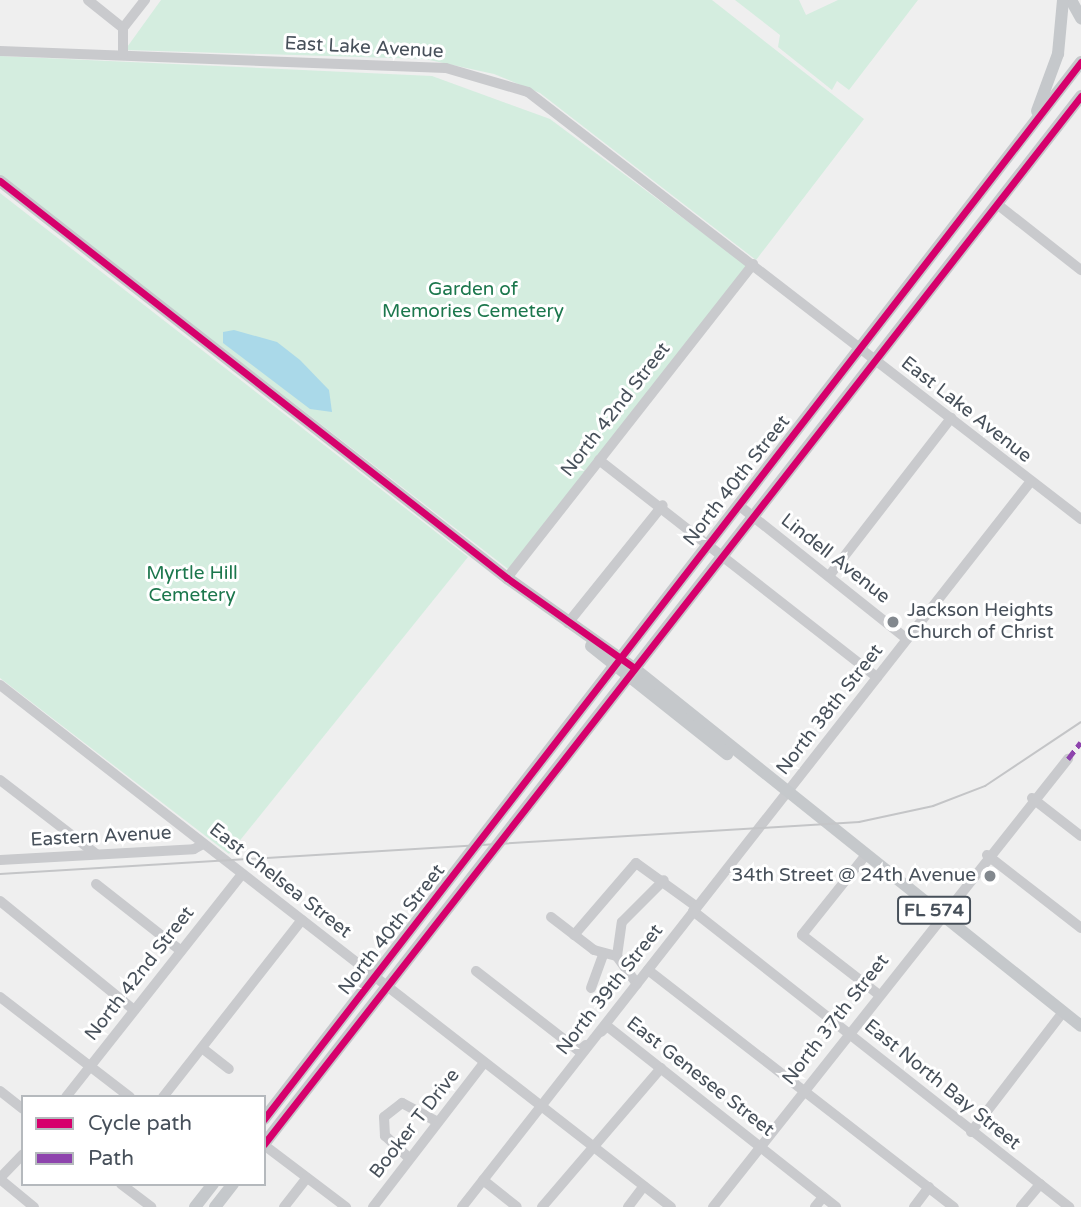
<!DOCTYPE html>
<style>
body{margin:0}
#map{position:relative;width:1081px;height:1207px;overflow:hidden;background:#efefef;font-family:"Varela Round",sans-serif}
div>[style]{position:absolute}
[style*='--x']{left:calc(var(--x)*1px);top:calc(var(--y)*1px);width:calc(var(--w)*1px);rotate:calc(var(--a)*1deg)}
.green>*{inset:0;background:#d4eddf}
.water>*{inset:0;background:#aad9e9}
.minor>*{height:10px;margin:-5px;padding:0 5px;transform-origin:5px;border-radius:5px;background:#c9cacd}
.major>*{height:12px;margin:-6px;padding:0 6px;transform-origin:6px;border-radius:6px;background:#c5c8cb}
.rail>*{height:2px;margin:-1px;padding:0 1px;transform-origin:1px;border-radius:1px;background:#c4c5c7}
.quiet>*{height:5px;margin-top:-2.5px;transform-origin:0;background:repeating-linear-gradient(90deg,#8e44ad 0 10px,transparent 0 15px)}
.cycleway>*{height:7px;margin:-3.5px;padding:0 3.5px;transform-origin:3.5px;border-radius:3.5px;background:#d6006c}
.dots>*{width:19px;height:19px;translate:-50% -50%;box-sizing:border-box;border:4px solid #fff;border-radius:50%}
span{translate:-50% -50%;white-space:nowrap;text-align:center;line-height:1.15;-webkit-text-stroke:6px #fff;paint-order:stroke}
.shield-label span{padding:2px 5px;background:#fff;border:2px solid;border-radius:5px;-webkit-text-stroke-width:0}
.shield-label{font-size:18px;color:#47505a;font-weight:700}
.street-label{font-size:19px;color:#47505a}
.park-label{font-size:19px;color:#1c774d}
.poi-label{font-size:19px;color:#47505a}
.left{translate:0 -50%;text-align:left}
.right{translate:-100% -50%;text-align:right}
.legend{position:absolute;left:21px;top:1095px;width:245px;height:91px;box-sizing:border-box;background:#fff;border:2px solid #b5b9bd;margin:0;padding:9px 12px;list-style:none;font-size:21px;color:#47505a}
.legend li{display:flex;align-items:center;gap:14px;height:35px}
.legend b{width:35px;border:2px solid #b5b9bd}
</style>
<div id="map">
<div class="green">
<i style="clip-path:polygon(161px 0,712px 0,864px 119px,756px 260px,540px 93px,494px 74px,425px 59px,125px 50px)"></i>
<i style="clip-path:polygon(735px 0,799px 0,806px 15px,838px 0,918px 0,849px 90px,837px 81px,832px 90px,778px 47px,780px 35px)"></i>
<i style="clip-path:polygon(0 56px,432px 76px,550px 119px,750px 268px,512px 572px,0 176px)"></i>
<i style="clip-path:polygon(0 193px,468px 557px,229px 854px,0 678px)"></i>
</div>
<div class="water">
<i style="clip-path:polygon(234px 330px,277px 342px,300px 360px,329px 390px,332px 412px,310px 409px,223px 343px,223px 332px)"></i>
</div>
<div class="minor">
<i style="--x:88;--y:0;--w:45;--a:38.7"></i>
<i style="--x:0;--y:51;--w:446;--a:2.2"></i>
<i style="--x:446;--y:68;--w:85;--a:16.3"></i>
<i style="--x:528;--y:92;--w:699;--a:37.67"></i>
<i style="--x:123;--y:54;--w:26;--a:-90"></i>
<i style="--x:123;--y:28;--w:36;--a:-52"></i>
<i style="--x:997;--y:204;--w:107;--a:38.2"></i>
<i style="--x:599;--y:460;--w:353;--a:38"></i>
<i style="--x:741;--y:507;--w:212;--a:38.5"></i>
<i style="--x:829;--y:576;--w:200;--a:-52.3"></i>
<i style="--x:507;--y:578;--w:399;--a:-51.9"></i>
<i style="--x:568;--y:623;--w:151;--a:-51.2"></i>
<i style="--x:0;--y:685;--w:850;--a:37.88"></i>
<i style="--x:0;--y:780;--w:121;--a:37.6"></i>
<i style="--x:1032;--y:798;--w:62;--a:37.8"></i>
<i style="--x:987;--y:855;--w:119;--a:37.8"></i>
<i style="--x:865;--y:856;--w:101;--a:128.6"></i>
<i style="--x:802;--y:935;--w:96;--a:37.8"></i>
<i style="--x:0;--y:860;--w:194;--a:-3.2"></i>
<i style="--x:194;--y:849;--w:10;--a:-29"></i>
<i style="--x:96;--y:884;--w:108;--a:38.2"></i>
<i style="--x:0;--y:901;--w:173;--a:39.1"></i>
<i style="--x:693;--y:911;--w:479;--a:38.2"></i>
<i style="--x:551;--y:917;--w:54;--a:37.5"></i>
<i style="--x:594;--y:950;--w:24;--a:15"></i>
<i style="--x:574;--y:935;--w:95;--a:-49.3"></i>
<i style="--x:636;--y:863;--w:75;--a:35.8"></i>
<i style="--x:648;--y:970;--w:387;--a:37.8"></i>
<i style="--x:476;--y:971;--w:130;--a:37.8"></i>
<i style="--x:579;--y:1051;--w:9;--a:-41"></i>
<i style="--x:637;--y:984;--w:34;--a:-126"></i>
<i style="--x:617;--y:956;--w:34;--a:-82"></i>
<i style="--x:622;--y:922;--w:59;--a:-45"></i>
<i style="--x:591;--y:988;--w:35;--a:-70"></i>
<i style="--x:0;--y:997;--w:164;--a:37.6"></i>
<i style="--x:601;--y:1032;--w:8;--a:-45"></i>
<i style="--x:607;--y:1026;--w:292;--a:38.3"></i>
<i style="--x:202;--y:1048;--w:34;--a:38"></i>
<i style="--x:0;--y:1091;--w:29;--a:38"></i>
<i style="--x:66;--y:1097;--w:284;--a:-51.7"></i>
<i style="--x:163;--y:1097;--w:225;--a:-51.9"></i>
<i style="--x:971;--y:1132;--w:151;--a:-52.5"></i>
<i style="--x:264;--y:1145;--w:103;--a:37.1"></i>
<i style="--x:409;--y:1158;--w:33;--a:-137"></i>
<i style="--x:385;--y:1136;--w:19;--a:-93"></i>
<i style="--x:384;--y:1117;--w:23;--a:-38"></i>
<i style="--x:402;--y:1103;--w:40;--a:28"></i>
<i style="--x:0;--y:1178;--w:33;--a:-46"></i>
<i style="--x:0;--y:1179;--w:44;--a:39.5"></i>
<i style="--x:483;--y:1180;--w:43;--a:38.5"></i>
<i style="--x:121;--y:1184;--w:38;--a:37"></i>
<i style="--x:284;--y:1207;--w:37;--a:-52"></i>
<i style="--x:373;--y:1207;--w:182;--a:-52.4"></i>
<i style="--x:462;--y:1207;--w:922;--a:-51.91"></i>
<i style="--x:542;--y:1207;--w:183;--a:-49.4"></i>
<i style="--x:628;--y:1207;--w:26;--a:-53"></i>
<i style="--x:713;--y:1207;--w:572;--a:-51.61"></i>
<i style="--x:815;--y:1207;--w:13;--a:-51"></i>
<i style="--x:914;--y:1207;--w:25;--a:-53"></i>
<i style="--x:1021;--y:1207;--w:30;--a:-50"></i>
</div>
<div class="major">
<i style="--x:1071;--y:0;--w:21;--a:61"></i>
<i style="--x:1037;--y:111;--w:61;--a:-69.8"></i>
<i style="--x:1058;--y:54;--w:54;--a:-84.7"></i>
<i style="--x:0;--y:181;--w:644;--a:38.06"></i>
<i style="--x:507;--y:578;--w:157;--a:35.4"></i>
<i style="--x:635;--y:669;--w:571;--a:38.68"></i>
<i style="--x:591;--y:646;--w:174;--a:38.5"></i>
<i style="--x:264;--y:1119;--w:1336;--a:-52.3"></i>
<i style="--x:264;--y:1144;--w:1329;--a:-52.06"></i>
<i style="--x:195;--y:1207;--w:29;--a:-52"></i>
<i style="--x:215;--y:1207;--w:29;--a:-52"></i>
</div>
<div class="rail">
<i style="--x:0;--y:874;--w:861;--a:-3.46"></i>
<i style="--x:859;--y:822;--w:76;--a:-12.2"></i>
<i style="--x:933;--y:806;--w:56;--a:-21"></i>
<i style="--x:985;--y:786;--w:115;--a:-33.7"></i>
</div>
<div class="quiet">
<i style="--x:1068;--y:759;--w:21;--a:-53"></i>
</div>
<div class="cycleway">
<i style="--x:0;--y:181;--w:644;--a:38.06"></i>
<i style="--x:507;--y:578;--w:154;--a:35.2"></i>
<i style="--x:264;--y:1119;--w:1336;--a:-52.3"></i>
<i style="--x:264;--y:1144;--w:1329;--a:-52.06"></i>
</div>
<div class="dots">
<i style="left:893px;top:622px;background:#82888e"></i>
<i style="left:990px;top:876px;background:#82888e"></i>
</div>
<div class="shield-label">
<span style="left:934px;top:910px">FL 574</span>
</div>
<div class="street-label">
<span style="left:364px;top:48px;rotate:3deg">East Lake Avenue</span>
<span style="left:616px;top:410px;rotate:-52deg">North 42nd Street</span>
<span style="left:966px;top:410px;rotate:38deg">East Lake Avenue</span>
<span style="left:737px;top:481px;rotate:-52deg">North 40th Street</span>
<span style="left:835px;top:559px;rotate:38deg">Lindell Avenue</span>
<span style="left:830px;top:710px;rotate:-52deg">North 38th Street</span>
<span style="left:101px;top:837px;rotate:-3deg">Eastern Avenue</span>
<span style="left:280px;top:881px;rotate:38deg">East Chelsea Street</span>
<span style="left:392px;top:930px;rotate:-52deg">North 40th Street</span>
<span style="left:140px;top:974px;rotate:-52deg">North 42nd Street</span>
<span style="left:610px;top:990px;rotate:-52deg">North 39th Street</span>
<span style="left:836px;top:1020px;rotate:-52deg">North 37th Street</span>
<span style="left:700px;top:1077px;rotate:38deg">East Genesee Street</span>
<span style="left:942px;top:1085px;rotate:39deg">East North Bay Street</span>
<span style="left:415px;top:1124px;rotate:-52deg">Booker T Drive</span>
</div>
<div class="park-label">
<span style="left:473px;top:301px">Garden of<br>Memories Cemetery</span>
<span style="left:192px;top:585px">Myrtle Hill<br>Cemetery</span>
</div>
<div class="poi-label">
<span class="left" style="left:907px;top:622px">Jackson Heights<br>Church of Christ</span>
<span class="right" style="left:976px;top:876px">34th Street @ 24th Avenue</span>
</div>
<ul class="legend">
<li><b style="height:9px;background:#d6006c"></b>Cycle path</li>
<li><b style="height:9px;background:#8e44ad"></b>Path</li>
</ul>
</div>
